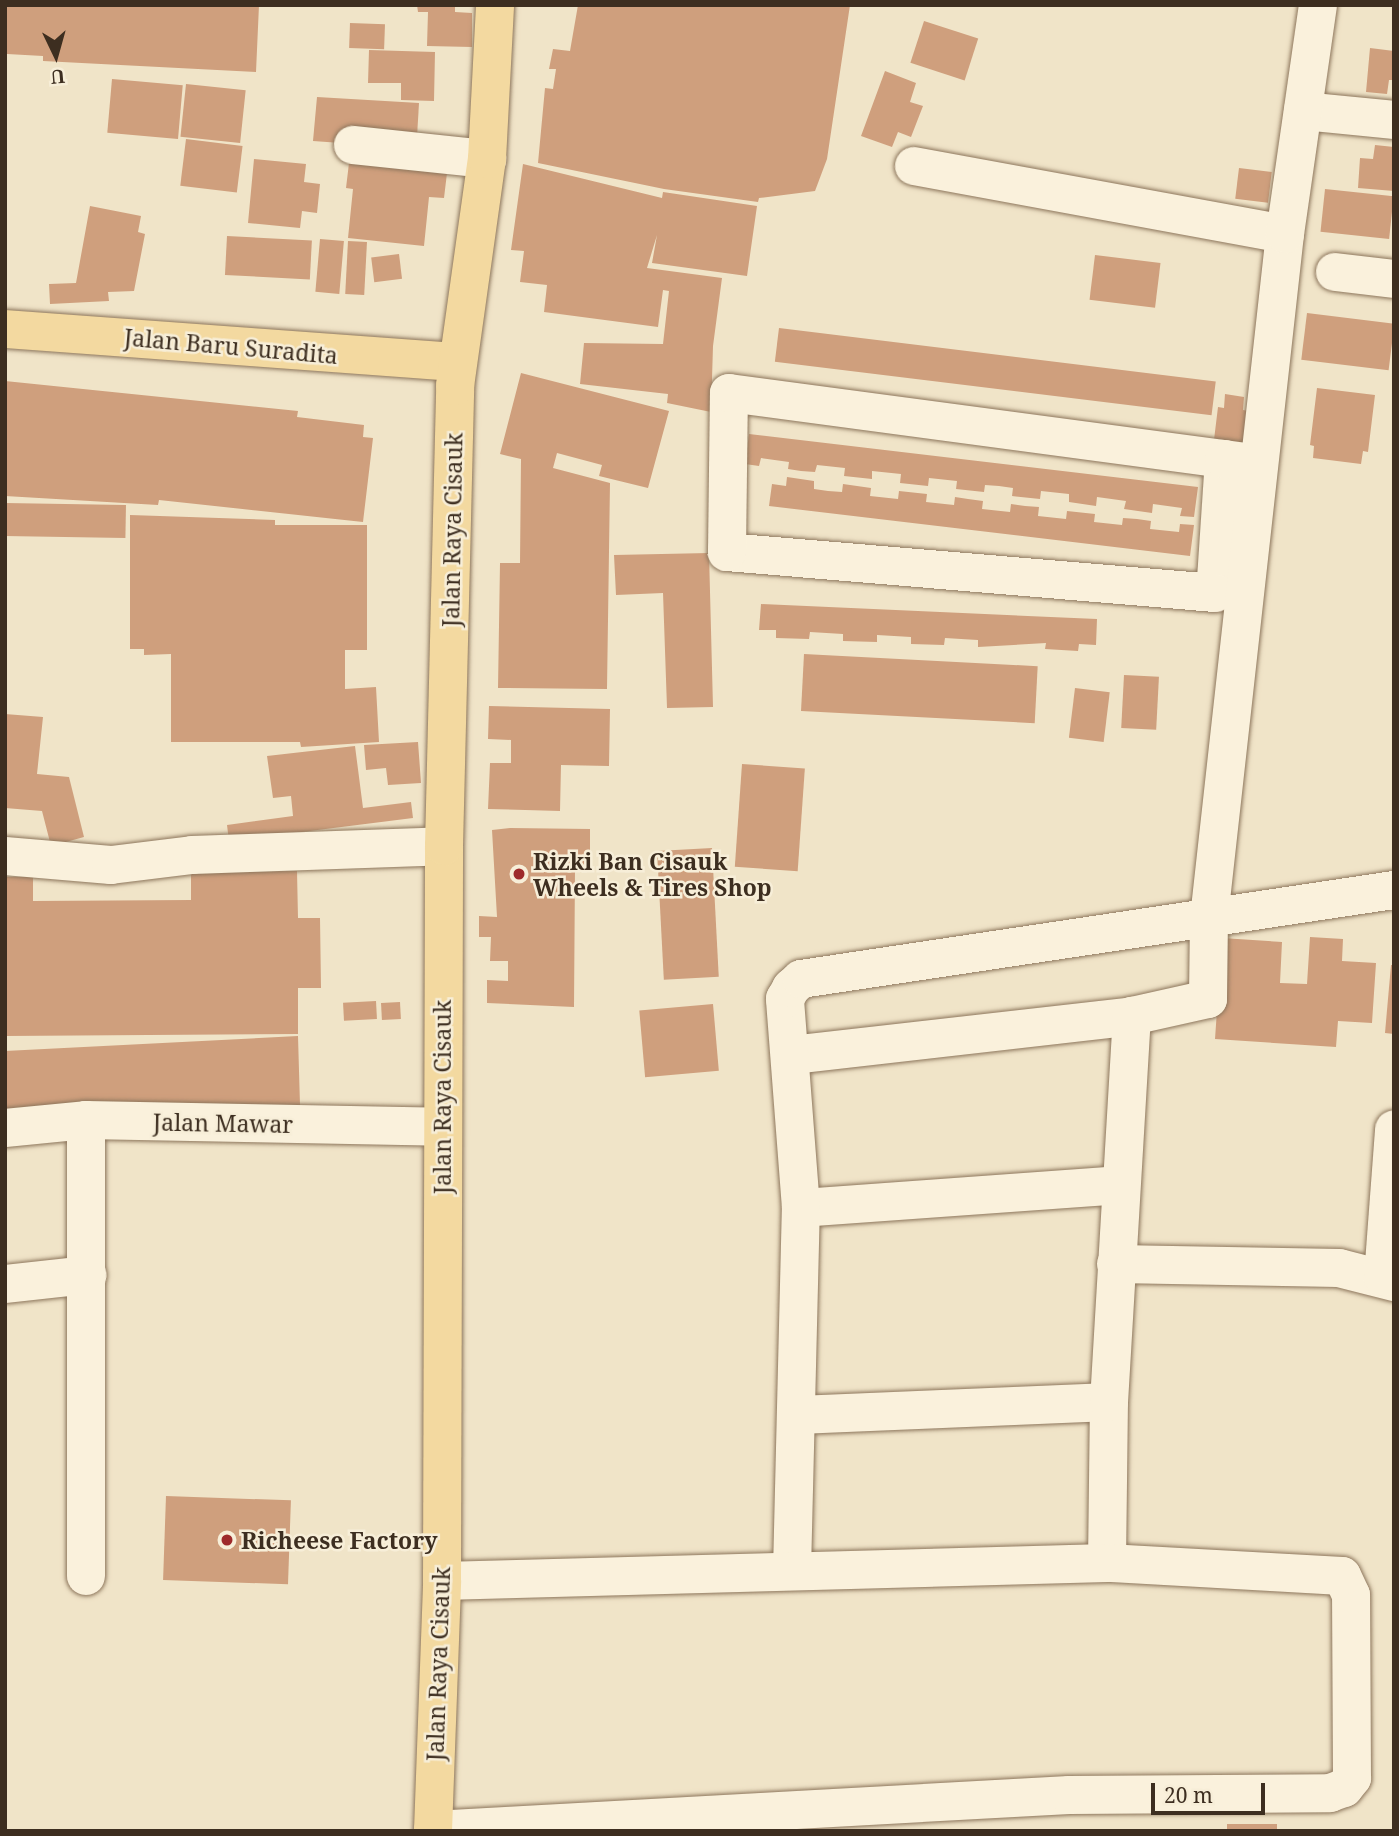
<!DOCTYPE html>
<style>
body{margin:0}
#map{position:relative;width:1399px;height:1836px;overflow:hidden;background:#f0e4c8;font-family:"Noto Serif",serif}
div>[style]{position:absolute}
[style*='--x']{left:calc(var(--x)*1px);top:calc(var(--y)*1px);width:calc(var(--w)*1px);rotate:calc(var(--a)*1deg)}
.building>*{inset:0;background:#cf9f7d;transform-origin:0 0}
.roads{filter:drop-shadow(0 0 2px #8d765c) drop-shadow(0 0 2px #8d765c)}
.minor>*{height:38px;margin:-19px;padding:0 19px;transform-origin:19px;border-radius:19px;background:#faf1dc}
.major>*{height:38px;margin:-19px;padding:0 19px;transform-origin:19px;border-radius:19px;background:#f3d9a0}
.dots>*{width:19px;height:19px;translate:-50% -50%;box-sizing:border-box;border:4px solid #f7eed8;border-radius:50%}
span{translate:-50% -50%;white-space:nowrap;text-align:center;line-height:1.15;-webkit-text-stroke:5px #f7eed8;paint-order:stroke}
.street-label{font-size:23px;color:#3d2e20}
.poi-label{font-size:23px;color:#3d2e20;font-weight:700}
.left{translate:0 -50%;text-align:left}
.frame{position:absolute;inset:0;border:7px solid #3d2e20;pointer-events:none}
.north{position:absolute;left:21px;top:21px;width:70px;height:70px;-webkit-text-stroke:5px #f7eed8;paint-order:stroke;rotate:175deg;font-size:19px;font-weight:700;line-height:28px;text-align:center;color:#3d2e20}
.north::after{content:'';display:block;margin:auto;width:24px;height:32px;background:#3d2e20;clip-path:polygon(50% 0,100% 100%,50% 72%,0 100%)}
.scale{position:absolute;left:1151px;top:1783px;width:114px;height:32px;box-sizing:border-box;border:4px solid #3d2e20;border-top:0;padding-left:9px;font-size:21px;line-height:24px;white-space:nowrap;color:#3d2e20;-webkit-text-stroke:5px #f7eed8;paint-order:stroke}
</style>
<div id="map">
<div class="building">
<i style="clip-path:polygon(5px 5px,259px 5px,256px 72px,43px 61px,43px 56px,7px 54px)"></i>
<i style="clip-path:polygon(417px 5px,455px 5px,455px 12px,472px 13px,472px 47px,427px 46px,428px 12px,418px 12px)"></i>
<i style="clip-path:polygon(578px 5px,850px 5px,827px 159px,815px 191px,759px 198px,758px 202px,664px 189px,538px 163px,545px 88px,553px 89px,556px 69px,549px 69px,553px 49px,570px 51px)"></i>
<i style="left:924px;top:21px;width:57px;height:44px;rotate:18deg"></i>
<i style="left:350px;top:23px;width:35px;height:25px;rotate:2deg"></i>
<i style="clip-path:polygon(1370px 48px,1394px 51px,1394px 80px,1389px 80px,1387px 94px,1366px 92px)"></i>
<i style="clip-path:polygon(369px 50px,435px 52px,434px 101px,401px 100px,401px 83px,368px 83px)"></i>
<i style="clip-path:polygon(885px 71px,916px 83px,910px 102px,923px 106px,911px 137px,898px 132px,892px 147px,861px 136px)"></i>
<i style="left:112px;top:79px;width:71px;height:54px;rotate:5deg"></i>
<i style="left:186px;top:84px;width:60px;height:53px;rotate:6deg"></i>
<i style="clip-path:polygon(317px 97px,419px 103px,417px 137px,369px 145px,313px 141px)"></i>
<i style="left:186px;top:139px;width:57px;height:47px;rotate:7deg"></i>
<i style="clip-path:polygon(1375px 145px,1394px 147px,1394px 191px,1358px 188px,1360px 158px,1373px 159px)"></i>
<i style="clip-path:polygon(254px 159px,306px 164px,304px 182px,320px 184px,317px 213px,302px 211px,300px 228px,248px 223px)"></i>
<i style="clip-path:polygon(349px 163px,447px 173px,444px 198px,429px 197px,424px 246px,348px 238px,353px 189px,346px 188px)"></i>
<i style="clip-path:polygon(523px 164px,662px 198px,663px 192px,757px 206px,747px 276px,652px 263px,657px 235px,647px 268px,722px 278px,713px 346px,711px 412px,667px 403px,668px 394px,580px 384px,584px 343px,663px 344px,669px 291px,663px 290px,658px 327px,544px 312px,547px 285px,520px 282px,524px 251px,511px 250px)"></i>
<i style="left:1239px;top:168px;width:33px;height:31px;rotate:7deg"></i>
<i style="left:1325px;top:189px;width:69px;height:43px;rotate:6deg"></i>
<i style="clip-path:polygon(90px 206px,141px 216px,138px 232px,145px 234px,134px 291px,108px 292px,109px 301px,50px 304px,49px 284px,76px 283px)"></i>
<i style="left:227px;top:236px;width:85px;height:39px;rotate:3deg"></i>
<i style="left:320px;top:239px;width:24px;height:53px;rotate:5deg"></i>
<i style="left:348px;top:241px;width:19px;height:53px;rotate:3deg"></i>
<i style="left:399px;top:254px;width:25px;height:28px;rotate:83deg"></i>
<i style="left:1095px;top:255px;width:66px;height:45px;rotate:7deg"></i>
<i style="left:1307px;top:313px;width:88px;height:47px;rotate:7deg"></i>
<i style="left:779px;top:328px;width:440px;height:34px;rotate:7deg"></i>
<i style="clip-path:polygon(521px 373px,669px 411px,648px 488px,599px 476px,602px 465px,557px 453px,553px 468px,610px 483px,607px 689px,498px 688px,500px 563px,520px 563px,521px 459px,500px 454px)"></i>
<i style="clip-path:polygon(5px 381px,298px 411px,297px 417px,364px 425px,363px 437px,373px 438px,363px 522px,159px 500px,158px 505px,5px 496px)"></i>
<i style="clip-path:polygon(1317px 388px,1375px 395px,1368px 452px,1363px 451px,1361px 464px,1313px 458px,1314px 446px,1310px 445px)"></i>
<i style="clip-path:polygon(1225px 394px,1244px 397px,1243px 410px,1248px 411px,1243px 452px,1213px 448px,1218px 407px,1224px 408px)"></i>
<i style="clip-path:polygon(749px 434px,1198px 487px,1194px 517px,1180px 516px,1182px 508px,1153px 504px,1152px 513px,1124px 509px,1126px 501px,1097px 497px,1096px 506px,1069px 502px,1069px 494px,1041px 491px,1040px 499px,1012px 496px,1013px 488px,999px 486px,985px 485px,984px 492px,956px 489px,957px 481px,929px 478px,928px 486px,900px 483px,901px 474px,872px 471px,872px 479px,844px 476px,845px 468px,817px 465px,815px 472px,801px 471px,788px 469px,789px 462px,761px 458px,759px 466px,745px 464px)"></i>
<i style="clip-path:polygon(787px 477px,814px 481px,814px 489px,828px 491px,842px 492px,843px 484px,871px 488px,870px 496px,898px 499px,899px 491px,927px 494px,926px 502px,954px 505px,955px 497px,968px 499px,983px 501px,982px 509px,1010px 512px,1011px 504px,1025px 506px,1039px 507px,1038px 516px,1066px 519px,1067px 511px,1095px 514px,1094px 522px,1122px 525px,1123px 518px,1137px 519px,1151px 521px,1150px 529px,1179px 532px,1180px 524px,1194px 525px,1190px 556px,769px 506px,772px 484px,786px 486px)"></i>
<i style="left:5px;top:503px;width:121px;height:33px;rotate:1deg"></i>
<i style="clip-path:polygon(130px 515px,275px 520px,275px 525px,367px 525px,367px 650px,345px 650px,345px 689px,376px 687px,379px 742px,301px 747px,300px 742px,171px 742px,171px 654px,144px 655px,144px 649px,130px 649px)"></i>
<i style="clip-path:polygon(709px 553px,713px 707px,667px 708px,663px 593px,616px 595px,614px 555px)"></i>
<i style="clip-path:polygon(761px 604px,1097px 619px,1096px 645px,1079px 644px,1078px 651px,1045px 649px,1046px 643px,978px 647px,978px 640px,961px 639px,945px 638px,944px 645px,911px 644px,911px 637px,877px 635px,877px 642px,843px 641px,843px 634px,810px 632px,809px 639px,776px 638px,776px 630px,759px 630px)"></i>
<i style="left:804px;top:654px;width:234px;height:57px;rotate:3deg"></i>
<i style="left:1124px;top:675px;width:35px;height:53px;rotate:3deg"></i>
<i style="left:1075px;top:688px;width:35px;height:50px;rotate:7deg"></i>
<i style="clip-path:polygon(489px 706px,610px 709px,609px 766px,561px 765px,560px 811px,488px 809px,490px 763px,511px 763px,511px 740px,488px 739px)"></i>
<i style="clip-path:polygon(5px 714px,43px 717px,37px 774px,69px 777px,84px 837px,51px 846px,42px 811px,5px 808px)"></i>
<i style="clip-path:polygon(418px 742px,421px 783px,388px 785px,386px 768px,366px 770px,364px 745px)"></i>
<i style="clip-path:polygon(355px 746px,363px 808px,411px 802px,413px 818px,229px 841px,227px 825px,293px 816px,291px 796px,273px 798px,267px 756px)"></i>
<i style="left:742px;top:764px;width:63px;height:103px;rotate:4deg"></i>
<i style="clip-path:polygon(510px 828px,590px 829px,590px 870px,575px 869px,574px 1007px,487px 1003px,487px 980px,508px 981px,508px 961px,490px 961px,491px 937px,479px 937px,479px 916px,497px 917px,492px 830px)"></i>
<i style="left:712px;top:848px;width:129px;height:55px;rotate:87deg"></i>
<i style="clip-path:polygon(297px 871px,298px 918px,320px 918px,321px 988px,298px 988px,298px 1034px,5px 1036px,5px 877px,33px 877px,33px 901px,191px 900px,191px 872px)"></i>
<i style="clip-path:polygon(1310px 937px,1343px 939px,1342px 961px,1376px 963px,1372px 1023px,1338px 1021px,1336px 1047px,1215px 1039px,1222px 938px,1282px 942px,1280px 983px,1307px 984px)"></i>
<i style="clip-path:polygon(1391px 965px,1394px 965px,1394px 1034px,1385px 1033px)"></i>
<i style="left:376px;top:1001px;width:18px;height:33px;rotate:87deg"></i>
<i style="left:400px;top:1002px;width:17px;height:19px;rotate:87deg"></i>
<i style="left:713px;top:1004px;width:67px;height:74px;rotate:85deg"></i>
<i style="clip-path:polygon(298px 1036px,300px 1105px,108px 1111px,5px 1123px,5px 1051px)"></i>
<i style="left:166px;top:1496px;width:125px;height:84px;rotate:2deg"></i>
<i style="left:1227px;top:1824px;width:50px;height:7px"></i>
</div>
<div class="roads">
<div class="minor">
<i style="--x:1303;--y:111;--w:91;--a:5.6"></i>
<i style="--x:353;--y:145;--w:135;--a:6"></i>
<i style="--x:914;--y:166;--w:377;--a:10.4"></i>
<i style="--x:1335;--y:272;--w:59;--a:6.8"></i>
<i style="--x:1224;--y:459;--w:134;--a:93.8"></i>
<i style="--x:1215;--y:593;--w:490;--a:-175.2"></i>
<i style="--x:727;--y:552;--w:159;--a:-89.3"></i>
<i style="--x:729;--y:393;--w:499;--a:7.6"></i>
<i style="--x:1224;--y:459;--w:35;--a:8"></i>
<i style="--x:5;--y:856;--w:106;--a:4.9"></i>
<i style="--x:111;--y:865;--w:82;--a:-7"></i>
<i style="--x:192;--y:855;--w:252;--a:-2"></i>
<i style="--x:792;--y:1055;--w:342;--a:-6.5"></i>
<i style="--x:1132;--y:1016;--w:78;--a:-12.6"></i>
<i style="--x:1208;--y:999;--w:81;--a:-89.3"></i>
<i style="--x:1209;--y:918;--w:688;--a:-83.66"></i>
<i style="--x:1285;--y:234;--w:231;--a:-81.8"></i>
<i style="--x:5;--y:1128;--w:81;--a:-5.6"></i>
<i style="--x:86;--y:1120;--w:356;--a:1.1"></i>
<i style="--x:801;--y:1208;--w:320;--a:-4.1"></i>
<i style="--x:1116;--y:1264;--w:223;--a:1"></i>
<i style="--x:1339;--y:1268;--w:57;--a:14.3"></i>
<i style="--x:1383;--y:1277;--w:148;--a:-85.7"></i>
<i style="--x:5;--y:1284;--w:83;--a:-6.2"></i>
<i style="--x:799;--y:1415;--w:310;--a:-2.4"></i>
<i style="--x:1107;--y:1563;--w:161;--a:-89.3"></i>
<i style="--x:1109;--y:1402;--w:387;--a:-86.6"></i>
<i style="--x:792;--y:1571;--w:363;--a:-88.6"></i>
<i style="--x:801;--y:1208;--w:210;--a:-94.4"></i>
<i style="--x:785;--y:999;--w:13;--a:-61"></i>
<i style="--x:791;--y:988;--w:13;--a:-42"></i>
<i style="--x:801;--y:979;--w:600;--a:-8.54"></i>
<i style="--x:86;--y:1576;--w:456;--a:-90"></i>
<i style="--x:433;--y:1830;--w:637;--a:-3.15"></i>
<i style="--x:1069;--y:1795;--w:261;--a:-0.4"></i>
<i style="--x:1330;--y:1793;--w:15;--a:-20"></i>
<i style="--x:1344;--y:1788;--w:13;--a:-51"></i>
<i style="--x:1352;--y:1778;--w:183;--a:-90.3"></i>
<i style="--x:1351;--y:1595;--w:21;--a:-115"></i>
<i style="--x:1342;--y:1576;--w:235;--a:-176.8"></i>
<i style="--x:1107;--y:1563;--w:665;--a:178.45"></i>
</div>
<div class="major">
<i style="--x:5;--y:329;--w:453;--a:4.2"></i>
<i style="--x:433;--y:1831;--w:250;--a:-87.9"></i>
<i style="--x:442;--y:1581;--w:735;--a:-89.84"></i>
<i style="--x:444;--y:846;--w:460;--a:-88.6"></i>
<i style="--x:455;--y:386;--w:229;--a:-82"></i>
<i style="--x:487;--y:159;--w:154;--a:-87"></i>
</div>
</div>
<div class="dots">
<i style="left:519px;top:874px;background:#9e2a2b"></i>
<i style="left:227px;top:1540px;background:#9e2a2b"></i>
</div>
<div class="street-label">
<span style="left:231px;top:346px;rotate:5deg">Jalan Baru Suradita</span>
<span style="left:452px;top:530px;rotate:-89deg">Jalan Raya Cisauk</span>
<span style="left:442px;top:1097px;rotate:-90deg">Jalan Raya Cisauk</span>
<span style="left:223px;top:1123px;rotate:1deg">Jalan Mawar</span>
<span style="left:438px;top:1664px;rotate:-88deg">Jalan Raya Cisauk</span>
</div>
<div class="poi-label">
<span class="left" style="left:533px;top:874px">Rizki Ban Cisauk<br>Wheels &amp; Tires Shop</span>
<span class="left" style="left:241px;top:1540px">Richeese Factory</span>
</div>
<div class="frame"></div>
<div class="north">U</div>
<div class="scale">20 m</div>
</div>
